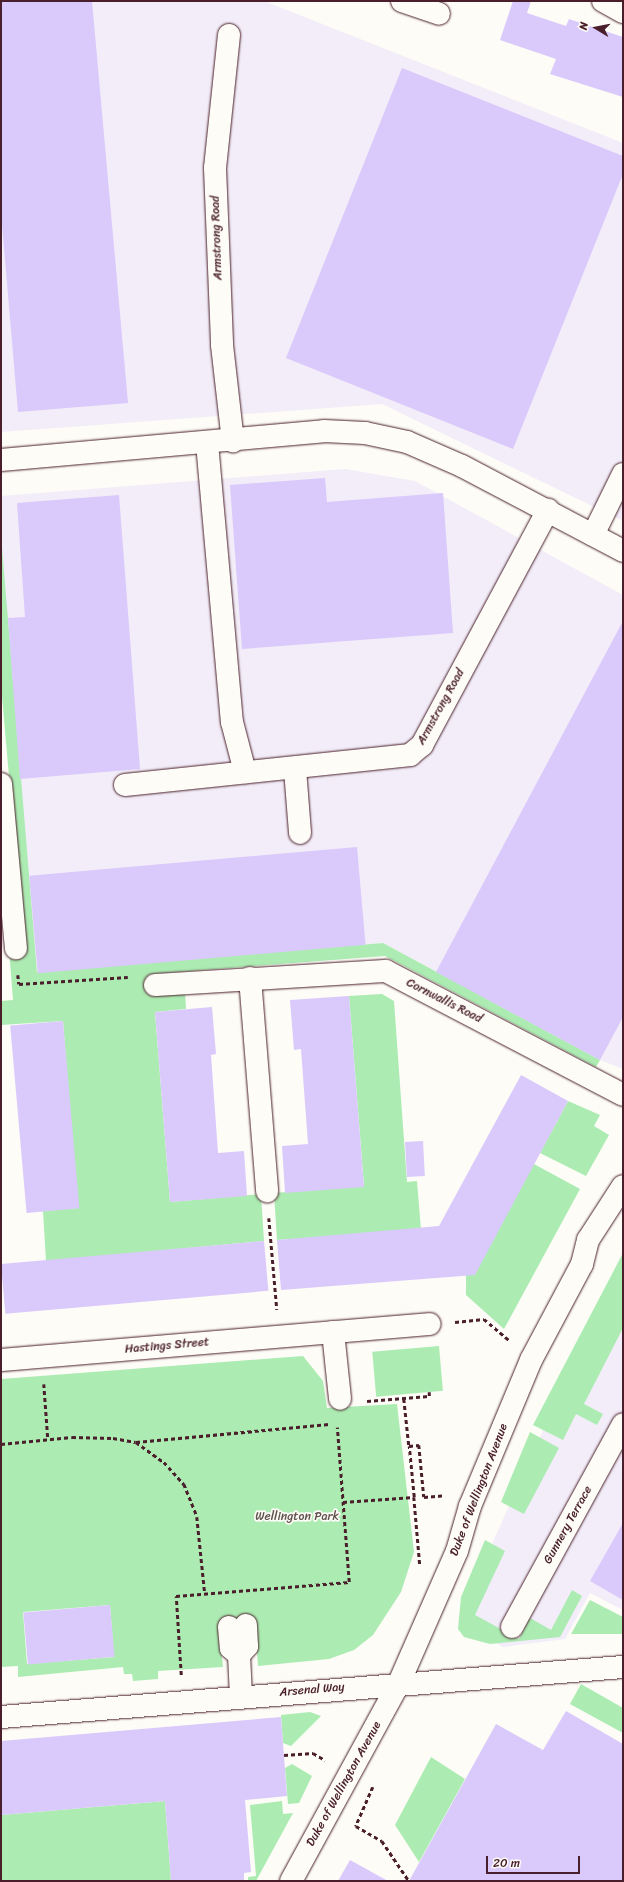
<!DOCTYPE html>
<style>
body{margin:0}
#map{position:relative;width:624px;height:1882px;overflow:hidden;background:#fdfcf7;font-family:Sriracha,sans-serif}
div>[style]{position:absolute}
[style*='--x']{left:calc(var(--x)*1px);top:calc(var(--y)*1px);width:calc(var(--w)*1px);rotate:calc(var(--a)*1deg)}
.built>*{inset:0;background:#f2edf8}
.green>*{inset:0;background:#acebb2;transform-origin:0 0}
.building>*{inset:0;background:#dac9fb;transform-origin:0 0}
.path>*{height:2.5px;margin-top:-1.25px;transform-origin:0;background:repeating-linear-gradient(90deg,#4a1f2b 0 4px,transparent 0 7px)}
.roads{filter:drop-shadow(0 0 1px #4a1f2b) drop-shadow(0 0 1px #4a1f2b)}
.minor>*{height:22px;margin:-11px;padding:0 11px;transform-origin:11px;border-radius:11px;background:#fdfcf7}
span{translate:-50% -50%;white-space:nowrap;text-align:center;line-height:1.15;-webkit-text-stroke:3.5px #fdfcf7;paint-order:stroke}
.street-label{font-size:12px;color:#4a1f2b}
.park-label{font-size:12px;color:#62524d}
.frame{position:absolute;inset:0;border:2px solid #4a1f2b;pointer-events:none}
.north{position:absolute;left:576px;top:8px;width:40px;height:40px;-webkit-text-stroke:3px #fdfcf7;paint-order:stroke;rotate:280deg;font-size:11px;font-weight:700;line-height:16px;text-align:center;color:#4a1f2b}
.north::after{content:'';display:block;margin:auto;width:14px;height:18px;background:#4a1f2b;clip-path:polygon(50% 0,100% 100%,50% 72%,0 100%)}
.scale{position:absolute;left:486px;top:1856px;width:94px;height:18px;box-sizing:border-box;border:2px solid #4a1f2b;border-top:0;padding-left:5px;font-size:12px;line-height:14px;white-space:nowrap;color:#4a1f2b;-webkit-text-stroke:3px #fdfcf7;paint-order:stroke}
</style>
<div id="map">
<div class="built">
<i style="clip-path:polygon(1px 1px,264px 1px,623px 143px,623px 521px,382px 404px,1px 432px)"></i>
<i style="clip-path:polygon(345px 469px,415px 481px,623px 595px,623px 1069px,600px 1060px,383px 943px,37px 972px,1px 593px,1px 496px)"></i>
<i style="clip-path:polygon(623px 1252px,623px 1610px,590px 1593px,565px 1639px,503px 1647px,458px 1620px)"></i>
</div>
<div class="green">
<i style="clip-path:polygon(2px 547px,37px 972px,383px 943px,600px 1060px,596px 1067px,385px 956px,152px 974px,153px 995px,185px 992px,186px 1009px,155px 1012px,170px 1202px,261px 1194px,264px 1241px,46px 1261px,43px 1211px,78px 1208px,63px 1021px,1px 1025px,1px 1001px,13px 1000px,9px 949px,24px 948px,1px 685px)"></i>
<i style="clip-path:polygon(382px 994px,394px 1001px,407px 1182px,417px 1181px,421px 1230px,277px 1240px,274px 1193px,364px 1186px,349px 996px)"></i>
<i style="clip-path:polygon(568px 1101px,600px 1115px,594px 1126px,609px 1135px,586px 1176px,540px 1153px)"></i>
<i style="clip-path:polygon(534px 1164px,580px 1189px,504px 1329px,466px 1295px,466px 1275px)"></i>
<i style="clip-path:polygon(623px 1253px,623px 1328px,584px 1404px,603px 1414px,597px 1425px,576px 1414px,563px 1440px,533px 1425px)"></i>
<i style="left:439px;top:1346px;width:45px;height:67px;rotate:85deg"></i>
<i style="clip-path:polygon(evenodd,303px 1356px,323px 1381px,327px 1408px,397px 1404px,414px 1552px,401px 1592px,373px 1635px,354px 1650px,329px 1659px,258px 1666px,255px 1624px,219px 1628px,223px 1667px,158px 1671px,158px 1679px,133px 1681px,132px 1674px,124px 1674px,123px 1667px,18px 1677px,18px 1666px,1px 1667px,1px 1379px,303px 1356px,110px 1605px,114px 1657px,27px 1664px,23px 1612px,110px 1605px)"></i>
<i style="clip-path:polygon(530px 1432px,559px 1448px,524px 1514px,501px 1502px)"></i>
<i style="clip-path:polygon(485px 1540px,505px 1551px,475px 1615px,519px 1639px,530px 1618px,551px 1630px,572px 1590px,582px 1596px,560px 1637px,490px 1644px,464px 1637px,458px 1629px,461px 1597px)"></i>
<i style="clip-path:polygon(590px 1600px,623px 1617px,623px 1634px,571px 1634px)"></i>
<i style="clip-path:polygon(581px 1684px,623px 1708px,623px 1733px,570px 1704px)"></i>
<i style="clip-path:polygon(310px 1712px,321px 1716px,291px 1746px,283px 1743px,281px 1715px)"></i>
<i style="clip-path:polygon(431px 1757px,465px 1779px,419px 1862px,395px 1825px)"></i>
<i style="clip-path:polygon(292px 1764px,312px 1776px,299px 1803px,288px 1804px,285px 1768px)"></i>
<i style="clip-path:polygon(165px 1801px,171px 1881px,1px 1881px,1px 1815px)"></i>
<i style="clip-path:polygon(282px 1801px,283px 1814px,293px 1813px,256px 1881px,248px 1881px,248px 1877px,256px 1876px,250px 1805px)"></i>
</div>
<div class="building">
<i style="clip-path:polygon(1px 1px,92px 1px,128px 403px,18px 412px,1px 213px)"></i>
<i style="clip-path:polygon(513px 1px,531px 1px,527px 13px,566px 26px,569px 19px,623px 37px,623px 97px,550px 74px,556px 59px,500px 40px)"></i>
<i style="clip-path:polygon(402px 68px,623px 156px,623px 174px,513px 449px,286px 358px)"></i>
<i style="clip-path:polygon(325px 478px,327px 502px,443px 493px,453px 633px,242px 649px,230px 485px)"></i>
<i style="clip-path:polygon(119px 495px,140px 769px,20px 779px,8px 618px,25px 617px,17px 503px)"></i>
<i style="clip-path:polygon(623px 621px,623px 1017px,600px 1060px,436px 972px)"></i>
<i style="left:357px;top:847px;width:98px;height:329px;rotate:85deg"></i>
<i style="clip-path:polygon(349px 996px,364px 1187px,285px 1193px,282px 1146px,308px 1144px,301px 1049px,294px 1050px,290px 1000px)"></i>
<i style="clip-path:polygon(212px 1007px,216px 1054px,211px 1055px,218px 1153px,244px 1151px,247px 1196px,170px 1202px,155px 1012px)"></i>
<i style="left:63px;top:1021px;width:188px;height:53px;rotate:85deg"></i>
<i style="clip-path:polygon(521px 1075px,568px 1101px,475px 1275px,281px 1290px,277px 1240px,439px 1226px)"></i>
<i style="left:423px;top:1141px;width:35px;height:18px;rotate:87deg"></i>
<i style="left:264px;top:1241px;width:50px;height:264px;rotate:85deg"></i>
<i style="clip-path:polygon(623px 1523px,623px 1600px,590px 1581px)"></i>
<i style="left:110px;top:1605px;width:52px;height:87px;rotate:85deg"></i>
<i style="clip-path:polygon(566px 1711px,623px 1744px,623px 1881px,409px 1881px,496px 1724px,543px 1750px)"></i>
<i style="clip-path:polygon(281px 1717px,287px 1796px,245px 1800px,251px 1872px,244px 1873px,244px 1881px,171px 1881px,165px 1801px,1px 1815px,1px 1741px)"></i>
<i style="clip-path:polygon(350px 1860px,388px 1881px,338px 1881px)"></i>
</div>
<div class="path">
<i style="--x:18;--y:975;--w:9;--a:84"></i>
<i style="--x:19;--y:984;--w:109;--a:-3.7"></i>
<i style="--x:269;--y:1218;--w:92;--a:85"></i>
<i style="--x:455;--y:1322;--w:29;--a:-6"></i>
<i style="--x:484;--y:1319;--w:34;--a:40"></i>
<i style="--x:44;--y:1384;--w:55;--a:85.8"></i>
<i style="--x:404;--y:1399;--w:47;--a:83.9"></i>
<i style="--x:367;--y:1401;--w:62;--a:-4.6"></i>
<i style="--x:429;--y:1396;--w:4;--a:-90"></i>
<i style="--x:136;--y:1442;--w:194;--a:-5.3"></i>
<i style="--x:1;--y:1444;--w:71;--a:-5.6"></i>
<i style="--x:72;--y:1437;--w:41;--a:1.4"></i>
<i style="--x:113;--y:1438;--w:23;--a:10"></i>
<i style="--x:136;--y:1442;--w:34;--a:36"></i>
<i style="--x:164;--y:1462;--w:30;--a:48"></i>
<i style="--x:184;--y:1484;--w:35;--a:68"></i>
<i style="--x:197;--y:1517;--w:77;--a:84.1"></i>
<i style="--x:414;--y:1497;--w:68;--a:85"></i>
<i style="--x:343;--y:1502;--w:71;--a:-4"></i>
<i style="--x:414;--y:1497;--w:51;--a:-95.6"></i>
<i style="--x:409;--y:1446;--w:10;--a:-6"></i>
<i style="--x:419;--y:1445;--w:52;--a:84.5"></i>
<i style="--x:424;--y:1497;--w:21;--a:-5"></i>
<i style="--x:181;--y:1675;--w:79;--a:-93.6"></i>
<i style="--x:176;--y:1596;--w:174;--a:-4.6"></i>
<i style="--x:349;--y:1582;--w:155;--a:-94.4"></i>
<i style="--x:284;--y:1755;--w:29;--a:-4"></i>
<i style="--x:313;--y:1753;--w:14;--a:30"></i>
<i style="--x:373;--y:1787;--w:43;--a:113.6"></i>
<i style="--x:356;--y:1826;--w:30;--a:30"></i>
<i style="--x:382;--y:1841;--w:48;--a:56"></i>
</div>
<div class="roads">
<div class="minor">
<i style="--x:402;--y:1;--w:39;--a:19"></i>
<i style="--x:603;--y:1;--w:23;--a:29"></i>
<i style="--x:229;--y:35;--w:134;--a:96"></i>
<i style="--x:215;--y:168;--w:177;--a:87.7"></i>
<i style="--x:222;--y:345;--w:97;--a:83.5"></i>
<i style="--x:207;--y:443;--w:280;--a:84.9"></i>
<i style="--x:232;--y:722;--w:52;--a:75.4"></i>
<i style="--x:1;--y:460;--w:324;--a:-5.1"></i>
<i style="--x:324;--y:431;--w:41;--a:2.8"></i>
<i style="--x:365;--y:433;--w:43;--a:12.1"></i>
<i style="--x:407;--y:442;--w:60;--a:23.6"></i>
<i style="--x:462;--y:466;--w:182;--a:27.8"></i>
<i style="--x:593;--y:535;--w:68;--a:-63.8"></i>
<i style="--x:295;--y:769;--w:64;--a:85.5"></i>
<i style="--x:1;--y:784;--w:165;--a:84.8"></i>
<i style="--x:125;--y:785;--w:287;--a:-6"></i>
<i style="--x:410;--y:755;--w:16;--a:-40"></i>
<i style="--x:422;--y:745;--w:267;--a:-61.8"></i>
<i style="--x:250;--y:978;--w:214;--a:85.4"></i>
<i style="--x:155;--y:985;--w:231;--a:-3.5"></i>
<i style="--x:386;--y:971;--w:267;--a:27.6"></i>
<i style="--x:333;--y:1332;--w:67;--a:84"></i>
<i style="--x:1;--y:1360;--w:430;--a:-4.8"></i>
<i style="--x:229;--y:1627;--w:21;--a:85"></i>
<i style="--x:231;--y:1648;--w:11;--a:41"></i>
<i style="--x:512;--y:1627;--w:231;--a:-61.3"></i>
<i style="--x:241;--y:1696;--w:41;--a:-92.8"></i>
<i style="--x:239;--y:1655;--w:12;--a:-48"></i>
<i style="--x:247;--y:1646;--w:21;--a:-93"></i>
<i style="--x:1;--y:1717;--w:624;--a:-4.6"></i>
<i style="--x:291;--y:1881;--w:226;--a:-61.4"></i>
<i style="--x:399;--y:1683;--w:144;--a:-66.3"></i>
<i style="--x:457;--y:1551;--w:47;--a:-73.9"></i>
<i style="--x:470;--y:1506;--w:158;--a:-67.3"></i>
<i style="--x:531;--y:1360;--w:109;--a:-62"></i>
<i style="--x:582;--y:1264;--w:25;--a:-76"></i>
<i style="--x:588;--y:1240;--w:64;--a:-57.1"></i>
</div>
</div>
<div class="street-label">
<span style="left:217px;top:238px;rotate:-92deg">Armstrong Road</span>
<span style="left:441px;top:707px;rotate:-61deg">Armstrong Road</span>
<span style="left:444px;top:1001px;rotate:27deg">Cornwallis Road</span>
<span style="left:167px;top:1346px;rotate:-5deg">Hastings Street</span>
<span style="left:479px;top:1490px;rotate:-69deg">Duke of Wellington Avenue</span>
<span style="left:568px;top:1525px;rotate:-61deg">Gunnery Terrace</span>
<span style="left:312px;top:1690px;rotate:-5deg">Arsenal Way</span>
<span style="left:344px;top:1784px;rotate:-61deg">Duke of Wellington Avenue</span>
</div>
<div class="park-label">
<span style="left:297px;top:1517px">Wellington Park</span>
</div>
<div class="frame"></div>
<div class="north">N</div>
<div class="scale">20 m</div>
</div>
